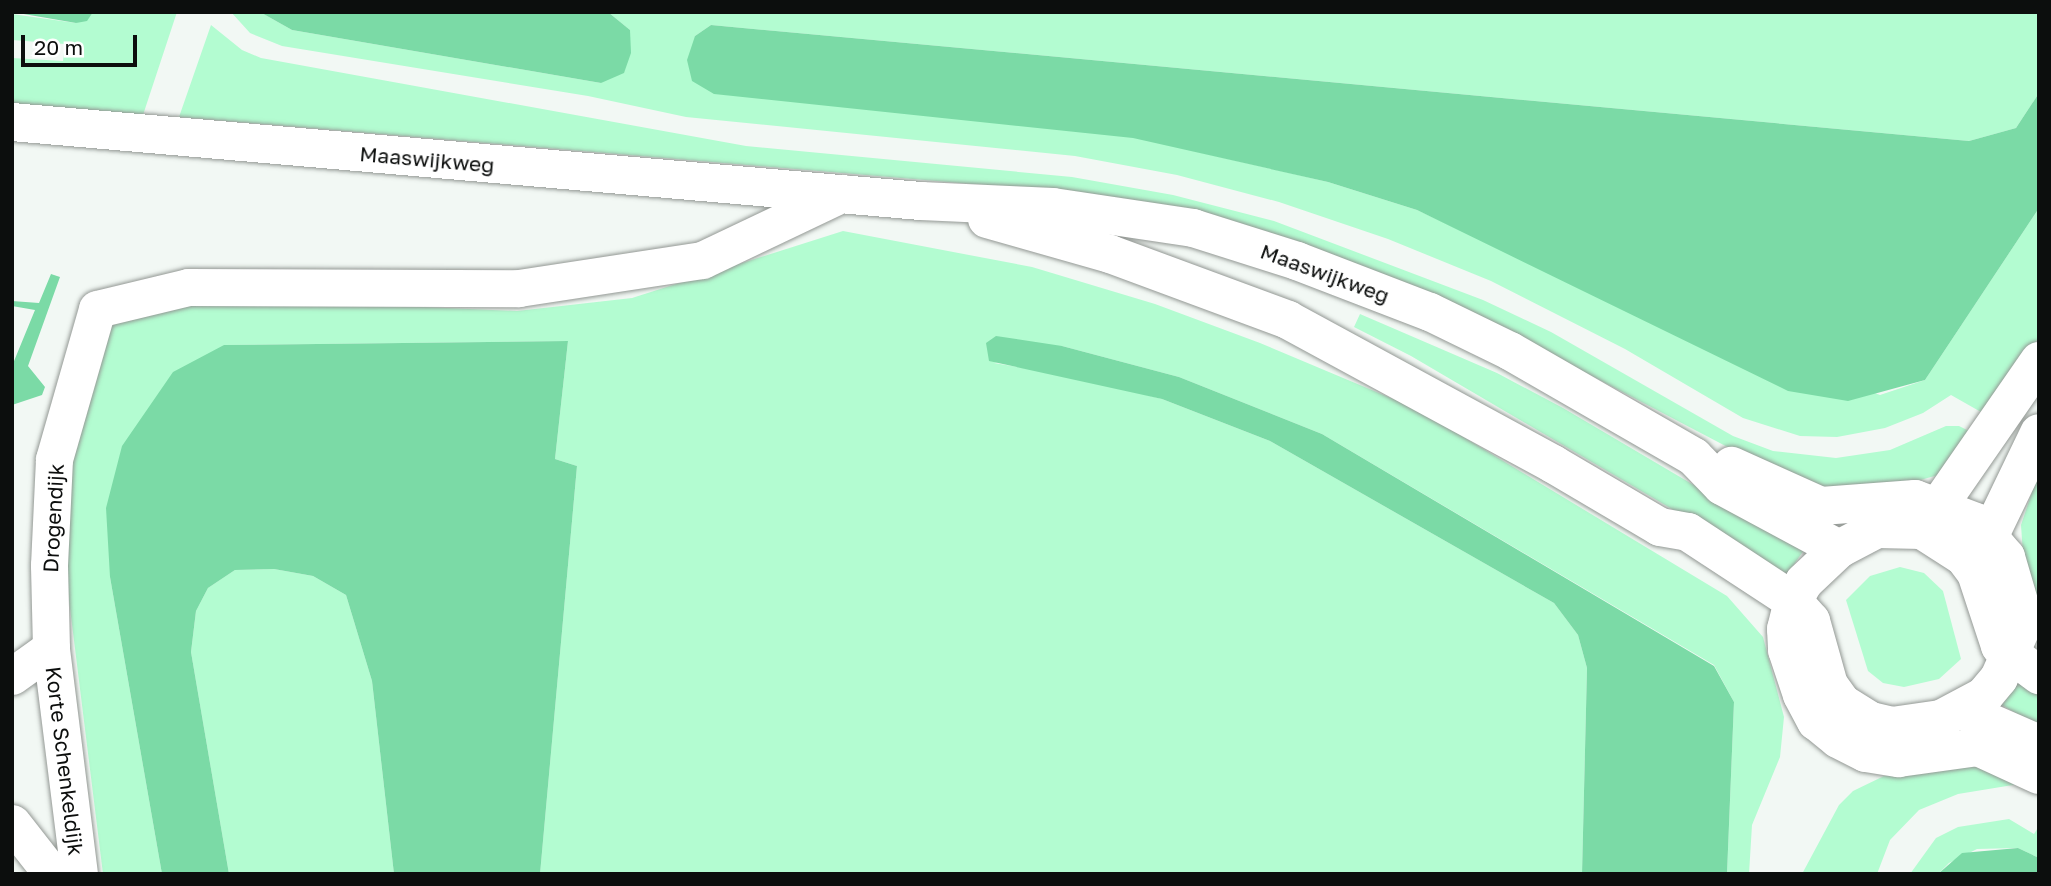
<!DOCTYPE html>
<style>
body{margin:0}
#map{position:relative;width:2051px;height:886px;overflow:hidden;background:#f2f8f4;font-family:"Golos Text",sans-serif}
div>[style]{position:absolute}
[style*='--x']{left:calc(var(--x)*1px);top:calc(var(--y)*1px);width:calc(var(--w)*1px);rotate:calc(var(--a)*1deg)}
.green>*{inset:0;background:#b3fcd1}
.water>*{inset:0;background:#7bdaa6}
.roads{filter:drop-shadow(0 0 2px #939894) drop-shadow(0 0 2px #939894)}
.minor>*{height:37px;margin:-18.5px;padding:0 18.5px;transform-origin:18.5px;border-radius:18.5px;background:#fff}
.tertiary>*{height:38px;margin:-19px;padding:0 19px;transform-origin:19px;border-radius:19px;background:#fff}
span{translate:-50% -50%;white-space:nowrap;text-align:center;line-height:1.15;-webkit-text-stroke:5px #fff;paint-order:stroke}
.street-label{font-size:21px;color:#0c0e0d}
.frame{position:absolute;inset:0;border:14px solid #0c0e0d;pointer-events:none}
.scale{position:absolute;left:21px;top:35px;width:116px;height:32px;box-sizing:border-box;border:4px solid #0c0e0d;border-top:0;padding-left:9px;font-size:21px;line-height:24px;white-space:nowrap;color:#0c0e0d;-webkit-text-stroke:5px #fff;paint-order:stroke}
</style>
<div id="map">
<div class="green">
<i style="clip-path:polygon(93px 12px,177px 12px,143px 115px,12px 104px,12px 58px,63px 61px,65px 44px,12px 40px,12px 14px,76px 23px)"></i>
<i style="clip-path:polygon(231px 12px,260px 12px,292px 30px,601px 83px,630px 30px,608px 12px,2039px 12px,2039px 93px,2016px 128px,1969px 141px,711px 25px,695px 36px,1328px 182px,1417px 210px,1555px 274px,1880px 395px,1925px 380px,2039px 208px,2039px 337px,1988px 416px,1951px 395px,1923px 413px,1885px 428px,1837px 437px,1800px 436px,1743px 418px,1625px 349px,1491px 281px,1388px 239px,1279px 202px,1177px 175px,1075px 156px,686px 117px,588px 96px,282px 46px,250px 33px)"></i>
<i style="clip-path:polygon(211px 25px,242px 50px,261px 58px,746px 146px,1072px 177px,1173px 195px,1274px 221px,1483px 300px,1551px 332px,1733px 436px,1773px 451px,1836px 458px,1890px 450px,1946px 426px,1959px 426px,1977px 435px,1945px 473px,1917px 481px,1833px 490px,1796px 483px,1527px 342px,1007px 187px,179px 117px)"></i>
<i style="clip-path:polygon(843px 231px,1032px 267px,1155px 304px,1260px 343px,1417px 409px,1727px 596px,1763px 637px,1784px 717px,1780px 757px,1752px 825px,1749px 874px,1727px 874px,1734px 702px,1714px 665px,1322px 434px,1179px 377px,1062px 346px,994px 363px,1078px 377px,1162px 399px,1270px 441px,1554px 603px,1578px 635px,1587px 668px,1582px 874px,540px 874px,577px 466px,555px 459px,568px 341px,224px 345px,110px 577px,162px 874px,103px 874px,63px 552px,66px 493px,82px 419px,111px 324px,213px 298px,517px 311px,632px 298px)"></i>
<i style="clip-path:polygon(1360px 314px,1497px 373px,1563px 408px,1804px 550px,1786px 576px,1411px 356px,1354px 327px)"></i>
<i style="clip-path:polygon(2039px 471px,2039px 610px,2023px 554px,2021px 525px)"></i>
<i style="clip-path:polygon(1900px 567px,1924px 573px,1943px 591px,1961px 659px,1939px 679px,1904px 687px,1883px 683px,1868px 671px,1846px 600px,1870px 576px)"></i>
<i style="clip-path:polygon(274px 569px,313px 576px,346px 595px,372px 681px,394px 874px,229px 874px,191px 652px,196px 611px,208px 588px,235px 570px)"></i>
<i style="clip-path:polygon(2021px 678px,2039px 689px,2039px 727px,2002px 705px)"></i>
<i style="clip-path:polygon(1952px 767px,1980px 767px,2019px 784px,1958px 794px,1919px 810px,1890px 840px,1877px 874px,1802px 874px,1839px 805px,1853px 791px,1884px 776px)"></i>
<i style="clip-path:polygon(2009px 819px,2034px 834px,2039px 826px,2039px 858px,2018px 848px,1977px 849px,1949px 863px,1938px 874px,1910px 874px,1936px 838px,1958px 827px)"></i>
</div>
<div class="water">
<i style="clip-path:polygon(12px 12px,93px 12px,87px 21px,76px 23px)"></i>
<i style="clip-path:polygon(260px 12px,608px 12px,630px 30px,631px 53px,624px 73px,601px 83px,292px 30px)"></i>
<i style="clip-path:polygon(711px 25px,1969px 141px,2016px 128px,2039px 93px,2039px 208px,1925px 380px,1848px 401px,1788px 391px,1417px 210px,1328px 182px,1133px 138px,714px 94px,692px 81px,687px 60px,695px 36px)"></i>
<i style="clip-path:polygon(51px 274px,60px 277px,28px 366px,45px 387px,42px 395px,12px 405px,12px 366px,35px 310px,12px 306px,12px 301px,39px 303px)"></i>
<i style="clip-path:polygon(996px 336px,1062px 346px,1179px 377px,1322px 434px,1714px 666px,1734px 702px,1727px 874px,1582px 874px,1587px 668px,1578px 635px,1554px 603px,1270px 441px,1162px 399px,989px 361px,986px 343px)"></i>
<i style="clip-path:polygon(568px 341px,555px 459px,577px 466px,540px 874px,394px 874px,372px 681px,346px 595px,313px 576px,274px 569px,235px 570px,208px 588px,196px 611px,191px 652px,229px 874px,162px 874px,110px 577px,106px 508px,122px 446px,173px 372px,224px 345px)"></i>
<i style="clip-path:polygon(2018px 848px,2039px 858px,2039px 874px,1938px 874px,1962px 853px)"></i>
</div>
<div class="roads">
<div class="minor">
<i style="--x:12;--y:676;--w:48;--a:-35.7"></i>
<i style="--x:12;--y:823;--w:65;--a:51.9"></i>
<i style="--x:79;--y:874;--w:228;--a:-97.1"></i>
<i style="--x:51;--y:648;--w:83;--a:-91.4"></i>
<i style="--x:49;--y:565;--w:106;--a:-87.3"></i>
<i style="--x:54;--y:459;--w:156;--a:-74"></i>
<i style="--x:97;--y:309;--w:94;--a:-13.6"></i>
<i style="--x:188;--y:287;--w:331;--a:0.2"></i>
<i style="--x:519;--y:288;--w:185;--a:-8.7"></i>
<i style="--x:702;--y:260;--w:156;--a:-25.4"></i>
</div>
<div class="tertiary">
<i style="--x:12;--y:122;--w:912;--a:4.97"></i>
<i style="--x:921;--y:201;--w:132;--a:2.6"></i>
<i style="--x:1053;--y:207;--w:142;--a:8.5"></i>
<i style="--x:1193;--y:228;--w:109;--a:17.6"></i>
<i style="--x:1297;--y:261;--w:142;--a:21"></i>
<i style="--x:1430;--y:312;--w:89;--a:26"></i>
<i style="--x:1510;--y:351;--w:212;--a:29.9"></i>
<i style="--x:1694;--y:457;--w:40;--a:46"></i>
<i style="--x:1722;--y:486;--w:133;--a:28.3"></i>
<i style="--x:987;--y:219;--w:128;--a:15.9"></i>
<i style="--x:1110;--y:254;--w:190;--a:20.3"></i>
<i style="--x:1288;--y:320;--w:302;--a:28.5"></i>
<i style="--x:1553;--y:464;--w:124;--a:30.5"></i>
<i style="--x:1660;--y:527;--w:28;--a:10"></i>
<i style="--x:1688;--y:532;--w:126;--a:33.3"></i>
<i style="--x:1793;--y:601;--w:27;--a:48"></i>
<i style="--x:1811;--y:621;--w:66;--a:74.3"></i>
<i style="--x:1829;--y:685;--w:22;--a:54"></i>
<i style="--x:1842;--y:703;--w:34;--a:32"></i>
<i style="--x:1871;--y:721;--w:22;--a:13"></i>
<i style="--x:1892;--y:726;--w:49;--a:-8.1"></i>
<i style="--x:1941;--y:719;--w:49;--a:-28.1"></i>
<i style="--x:1984;--y:696;--w:23;--a:-50"></i>
<i style="--x:1999;--y:678;--w:54;--a:-65.8"></i>
<i style="--x:2021;--y:629;--w:24;--a:-92"></i>
<i style="--x:2020;--y:605;--w:50;--a:-106.3"></i>
<i style="--x:2006;--y:557;--w:46;--a:-130.6"></i>
<i style="--x:1976;--y:522;--w:65;--a:-159.3"></i>
<i style="--x:1915;--y:499;--w:94;--a:175.7"></i>
<i style="--x:1821;--y:506;--w:98;--a:-155.8"></i>
<i style="--x:2039;--y:361;--w:206;--a:124.7"></i>
<i style="--x:1922;--y:530;--w:45;--a:-178.7"></i>
<i style="--x:1877;--y:529;--w:43;--a:152.2"></i>
<i style="--x:1839;--y:549;--w:48;--a:136.7"></i>
<i style="--x:1804;--y:582;--w:22;--a:120"></i>
<i style="--x:1793;--y:601;--w:29;--a:104"></i>
<i style="--x:1786;--y:629;--w:21;--a:87"></i>
<i style="--x:1787;--y:650;--w:47;--a:71.6"></i>
<i style="--x:1802;--y:695;--w:30;--a:62"></i>
<i style="--x:1816;--y:721;--w:28;--a:39"></i>
<i style="--x:1838;--y:739;--w:31;--a:27"></i>
<i style="--x:1866;--y:753;--w:33;--a:9"></i>
<i style="--x:1899;--y:758;--w:80;--a:-7.9"></i>
<i style="--x:1978;--y:747;--w:67;--a:24.7"></i>
<i style="--x:1922;--y:530;--w:50;--a:32.7"></i>
<i style="--x:1964;--y:557;--w:20;--a:53"></i>
<i style="--x:1976;--y:573;--w:77;--a:71.8"></i>
<i style="--x:2000;--y:646;--w:49;--a:36.6"></i>
<i style="--x:1990;--y:535;--w:113;--a:-64.3"></i>
<i style="--x:1961;--y:710;--w:85;--a:23.6"></i>
</div>
</div>
<div class="street-label">
<span style="left:427px;top:159px;rotate:5deg">Maaswijkweg</span>
<span style="left:1325px;top:273px;rotate:20deg">Maaswijkweg</span>
<span style="left:53px;top:518px;rotate:-87deg">Drogendijk</span>
<span style="left:65px;top:761px;rotate:83deg">Korte Schenkeldijk</span>
</div>
<div class="frame"></div>
<div class="scale">20 m</div>
</div>
